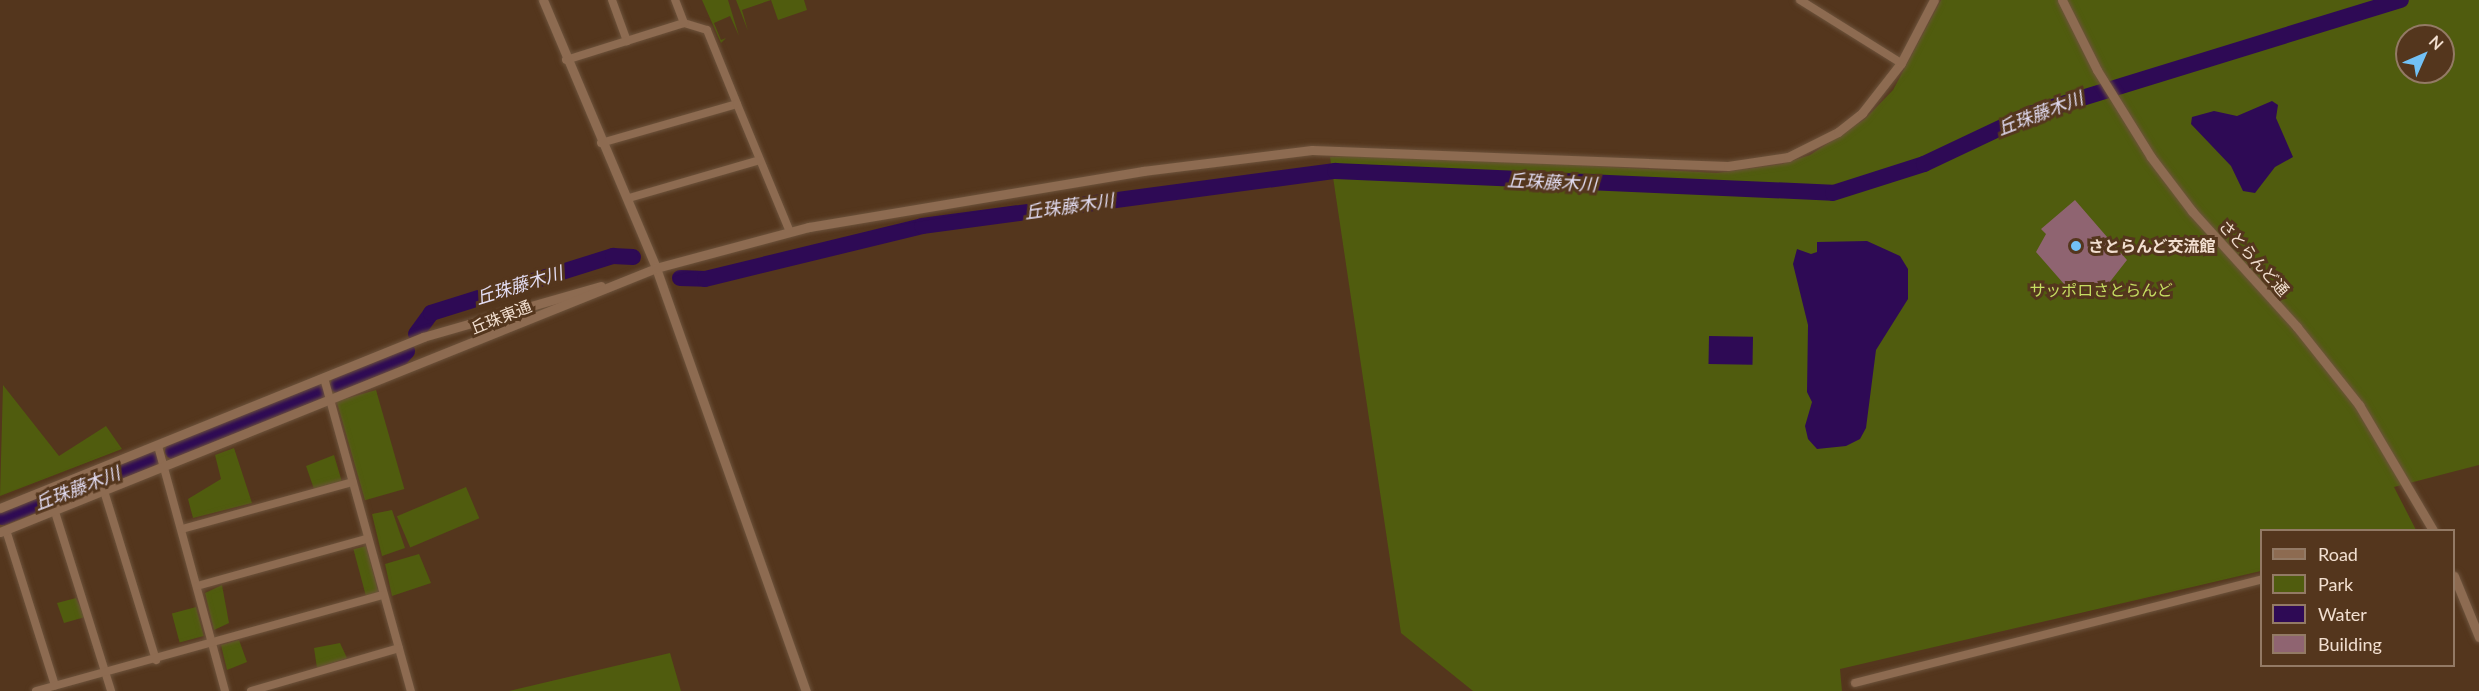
<!DOCTYPE html>
<meta charset="utf-8">
<style>
body{margin:0}
#map{position:relative;width:2479px;height:691px;overflow:hidden;background:#54361d;font-family:Lato,"Noto Sans JP",sans-serif}
div>[style]{position:absolute}
[style*='--x']{left:calc(var(--x)*1px);top:calc(var(--y)*1px);width:calc(var(--w)*1px);rotate:calc(var(--a)*1deg)}
.green>*{inset:0;background:#505c0e;transform-origin:0 0}
.water>*{inset:0;background:#2e0a55;transform-origin:0 0}
.river>*{height:16px;margin:-8px;padding:0 8px;transform-origin:8px;border-radius:8px;background:#2e0a55}
.building>*{inset:0;background:#8f6471}
.roads{filter:drop-shadow(0 0 2px #6d533c) drop-shadow(0 0 2px #6d533c)}
.minor>*{height:8px;margin:-4px;padding:0 4px;transform-origin:4px;border-radius:4px;background:#8d6b51}
.tertiary>*{height:9px;margin:-4.5px;padding:0 4.5px;transform-origin:4.5px;border-radius:4.5px;background:#8d6b51}
.dots>*{width:16px;height:16px;translate:-50% -50%;box-sizing:border-box;border:3px solid #54361d;border-radius:50%}
span{translate:-50% -50%;white-space:nowrap;text-align:center;line-height:1.15;-webkit-text-stroke:6px #54361d;paint-order:stroke}
.poi-label{font-size:16px;color:#f2dfd0;font-weight:700}
.left{translate:0 -50%;text-align:left}
.street-label{font-size:16px;color:#f2dfd0}
.park-label{font-size:16px;color:#c5dd61}
.water-label{font-size:18px;color:#e2dcf2;font-style:italic}
.legend{position:absolute;left:2260px;top:529px;width:195px;height:138px;box-sizing:border-box;background:#54361d;border:2px solid #937a65;margin:0;padding:8px 10px;list-style:none;font-size:18px;color:#f2dfd0}
.legend li{display:flex;align-items:center;gap:12px;height:30px}
.legend b{width:30px;border:2px solid #937a65}
.north{position:absolute;left:2395px;top:24px;width:60px;height:60px;box-sizing:border-box;background:#54361d;border:2px solid #937a65;border-radius:50%;rotate:45deg;font-size:16px;font-weight:700;line-height:24px;text-align:center;color:#f2dfd0}
.north::after{content:'';display:block;margin:auto;width:21px;height:27px;background:#72c1f5;clip-path:polygon(50% 0,100% 100%,50% 72%,0 100%)}
</style>
<div id="map">
<div class="green">
<i style="clip-path:polygon(702px 0,728px 0,739px 36px,730px 16px,714px 23px,721px 40px,726px 38px,721px 43px)"></i>
<i style="clip-path:polygon(736px 0,804px 0,807px 10px,778px 20px,771px 0,742px 10px,748px 31px)"></i>
<i style="clip-path:polygon(evenodd,1941px 0,2479px 0,2479px 465px,2394px 487px,2416px 530px,2262px 530px,2261px 571px,1840px 669px,1842px 691px,1473px 691px,1401px 633px,1330px 157px,1381px 154px,1717px 173px,1782px 164px,1810px 155px,1865px 119px,1893px 90px,1941px 0,2407px 36px,2443px 36px,2443px 72px,2407px 72px,2407px 36px)"></i>
<i style="clip-path:polygon(3px 385px,59px 456px,106px 426px,122px 449px,0 496px)"></i>
<i style="left:376px;top:390px;width:103px;height:41px;rotate:74deg"></i>
<i style="clip-path:polygon(234px 448px,252px 503px,193px 518px,188px 499px,221px 479px,215px 455px)"></i>
<i style="clip-path:polygon(334px 455px,342px 482px,314px 489px,306px 466px)"></i>
<i style="left:466px;top:487px;width:34px;height:75px;rotate:67deg"></i>
<i style="clip-path:polygon(392px 510px,405px 548px,382px 556px,372px 514px)"></i>
<i style="left:366px;top:546px;width:48px;height:13px;rotate:75deg"></i>
<i style="clip-path:polygon(419px 554px,431px 583px,392px 596px,385px 564px)"></i>
<i style="clip-path:polygon(222px 585px,229px 623px,214px 630px,205px 593px)"></i>
<i style="clip-path:polygon(76px 598px,85px 617px,64px 623px,57px 603px)"></i>
<i style="left:196px;top:607px;width:30px;height:25px;rotate:75deg"></i>
<i style="clip-path:polygon(239px 640px,247px 662px,227px 670px,221px 645px)"></i>
<i style="clip-path:polygon(340px 643px,347px 658px,317px 668px,314px 648px)"></i>
<i style="clip-path:polygon(670px 653px,681px 691px,509px 691px)"></i>
</div>
<div class="water">
<i style="clip-path:polygon(2272px 101px,2278px 105px,2276px 118px,2293px 157px,2275px 167px,2255px 193px,2243px 191px,2231px 166px,2191px 124px,2192px 117px,2214px 111px,2237px 116px)"></i>
<i style="clip-path:polygon(1867px 241px,1900px 256px,1908px 269px,1908px 299px,1876px 350px,1866px 428px,1860px 439px,1846px 446px,1817px 449px,1808px 439px,1805px 426px,1812px 402px,1807px 392px,1808px 325px,1793px 264px,1797px 249px,1811px 254px,1817px 252px,1817px 242px)"></i>
<i style="left:1709px;top:336px;width:44px;height:28px;rotate:1deg"></i>
</div>
<div class="river">
<i style="--x:680;--y:278;--w:25;--a:2"></i>
<i style="--x:705;--y:279;--w:223;--a:-13.7"></i>
<i style="--x:922;--y:226;--w:417;--a:-7.6"></i>
<i style="--x:1335;--y:171;--w:498;--a:2.5"></i>
<i style="--x:1833;--y:193;--w:96;--a:-17.7"></i>
<i style="--x:1924;--y:164;--w:117;--a:-25.3"></i>
<i style="--x:2030;--y:114;--w:388;--a:-17.1"></i>
<i style="--x:416;--y:334;--w:26;--a:-54"></i>
<i style="--x:431;--y:313;--w:191;--a:-17.4"></i>
<i style="--x:613;--y:256;--w:20;--a:3"></i>
<i style="--x:338;--y:385;--w:66;--a:-22.3"></i>
<i style="--x:399;--y:360;--w:12;--a:-48"></i>
<i style="--x:173;--y:451;--w:162;--a:-21.8"></i>
<i style="--x:3;--y:517;--w:160;--a:-21.3"></i>
</div>
<div class="building">
<i style="clip-path:polygon(2075px 200px,2127px 260px,2109px 283px,2071px 292px,2036px 252px,2046px 234px,2041px 229px)"></i>
</div>
<div class="roads">
<div class="minor">
<i style="--x:612;--y:0;--w:44;--a:69.9"></i>
<i style="--x:1800;--y:0;--w:119;--a:32"></i>
<i style="--x:684;--y:23;--w:24;--a:17"></i>
<i style="--x:707;--y:30;--w:80;--a:67.9"></i>
<i style="--x:566;--y:60;--w:124;--a:-17.4"></i>
<i style="--x:684;--y:23;--w:25;--a:-111"></i>
<i style="--x:601;--y:143;--w:141;--a:-16"></i>
<i style="--x:737;--y:104;--w:139;--a:67.5"></i>
<i style="--x:629;--y:198;--w:136;--a:-16.2"></i>
<i style="--x:324;--y:378;--w:325;--a:74.5"></i>
<i style="--x:158;--y:446;--w:254;--a:74.7"></i>
<i style="--x:104;--y:491;--w:177;--a:72.9"></i>
<i style="--x:55;--y:512;--w:188;--a:72.6"></i>
<i style="--x:182;--y:529;--w:177;--a:-15.4"></i>
<i style="--x:6;--y:530;--w:163;--a:72.5"></i>
<i style="--x:197;--y:586;--w:176;--a:-15.5"></i>
<i style="--x:1855;--y:683;--w:420;--a:-14.3"></i>
<i style="--x:36;--y:691;--w:360;--a:-15.5"></i>
<i style="--x:251;--y:691;--w:154;--a:-16.2"></i>
</div>
<div class="tertiary">
<i style="--x:543;--y:0;--w:291;--a:67.1"></i>
<i style="--x:656;--y:268;--w:449;--a:70.5"></i>
<i style="--x:2062;--y:0;--w:78;--a:63.4"></i>
<i style="--x:2097;--y:70;--w:102;--a:58.2"></i>
<i style="--x:2151;--y:157;--w:68;--a:52.8"></i>
<i style="--x:2192;--y:211;--w:156;--a:47.8"></i>
<i style="--x:2297;--y:327;--w:100;--a:51.5"></i>
<i style="--x:2359;--y:405;--w:145;--a:59.4"></i>
<i style="--x:0;--y:508;--w:456;--a:-22"></i>
<i style="--x:423;--y:337;--w:185;--a:-16"></i>
<i style="--x:0;--y:532;--w:707;--a:-21.92"></i>
<i style="--x:656;--y:268;--w:158;--a:-15"></i>
<i style="--x:809;--y:227;--w:339;--a:-9.5"></i>
<i style="--x:1143;--y:171;--w:170;--a:-7.1"></i>
<i style="--x:1312;--y:150;--w:416;--a:2.2"></i>
<i style="--x:1728;--y:166;--w:61;--a:-8.5"></i>
<i style="--x:1788;--y:157;--w:56;--a:-26.6"></i>
<i style="--x:1838;--y:132;--w:31;--a:-38"></i>
<i style="--x:1862;--y:113;--w:63;--a:-52"></i>
<i style="--x:1901;--y:63;--w:71;--a:-62.4"></i>
<i style="--x:2454;--y:576;--w:66;--a:67.7"></i>
</div>
</div>
<div class="dots">
<i style="left:2076px;top:246px;background:#72c1f5"></i>
</div>
<div class="poi-label">
<span class="left" style="left:2088px;top:246px">さとらんど交流館</span>
</div>
<div class="street-label">
<span style="left:2254px;top:258px;rotate:48deg">さとらんど通</span>
<span style="left:501px;top:317px;rotate:-22deg">丘珠東通</span>
</div>
<div class="park-label">
<span style="left:2101px;top:290px">サッポロさとらんど</span>
</div>
<div class="water-label">
<span style="left:2040px;top:113px;rotate:-21deg">丘珠藤木川</span>
<span style="left:1552px;top:182px;rotate:3deg">丘珠藤木川</span>
<span style="left:1069px;top:206px;rotate:-8deg">丘珠藤木川</span>
<span style="left:519px;top:285px;rotate:-17deg">丘珠藤木川</span>
<span style="left:77px;top:488px;rotate:-21deg">丘珠藤木川</span>
</div>
<ul class="legend">
<li><b style="height:8px;background:#8d6b51"></b>Road</li>
<li><b style="height:16px;background:#505c0e"></b>Park</li>
<li><b style="height:16px;background:#2e0a55"></b>Water</li>
<li><b style="height:16px;background:#8f6471"></b>Building</li>
</ul>
<div class="north">N</div>
</div>
